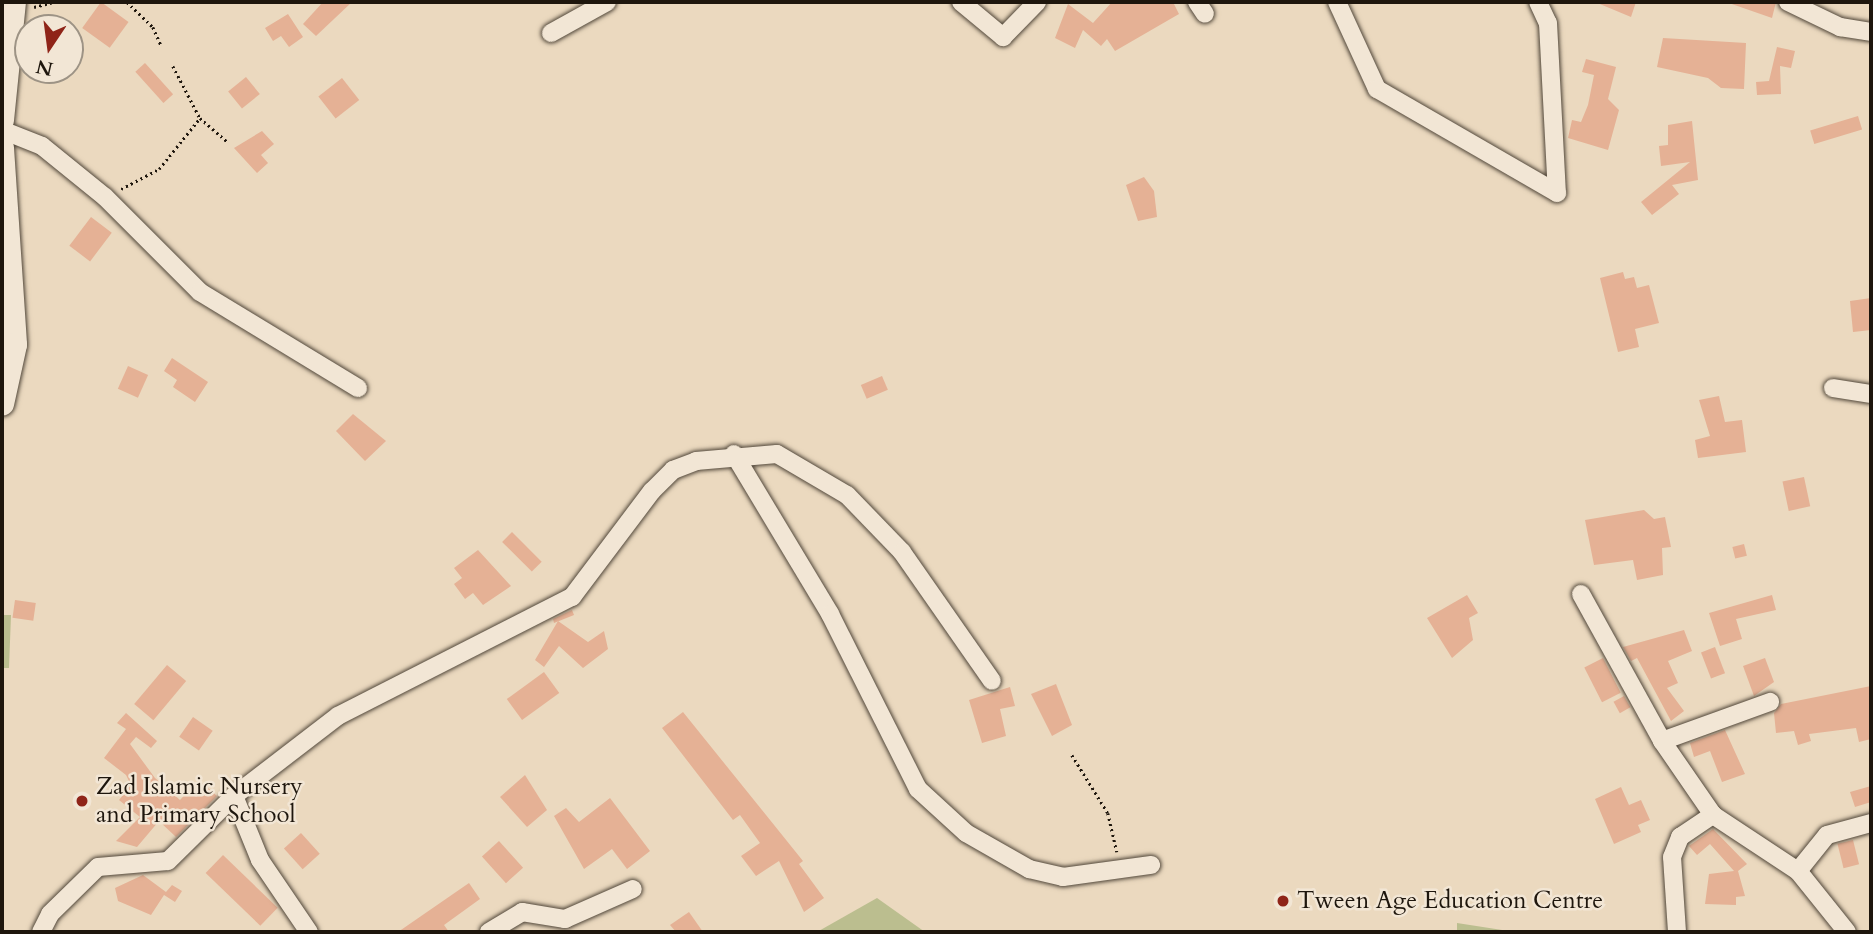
<!DOCTYPE html>
<style>
body{margin:0}
#map{position:relative;width:1873px;height:934px;overflow:hidden;background:#ebd9bf;font-family:Cardo,serif}
div>[style]{position:absolute}
[style*='--x']{left:calc(var(--x)*1px);top:calc(var(--y)*1px);width:calc(var(--w)*1px);rotate:calc(var(--a)*1deg)}
.green>*{inset:0;background:#bbbe8f}
.building>*{inset:0;background:#e5b195;transform-origin:0 0}
.path>*{height:2.5px;margin-top:-1.25px;transform-origin:0;background:repeating-linear-gradient(90deg,#1e160d 0 2px,transparent 0 5.5px)}
.roads{filter:drop-shadow(0 0 2px #51473a) drop-shadow(0 0 2px #51473a)}
.street>*{height:18px;margin:-9px;padding:0 9px;transform-origin:9px;border-radius:9px;background:#f2e6d5}
.secondary>*{height:24px;margin:-12px;padding:0 12px;transform-origin:12px;border-radius:12px;background:#f2e6d5}
.dots>*{width:19px;height:19px;translate:-50% -50%;box-sizing:border-box;border:4px solid #f2e6d5;border-radius:50%}
span{translate:-50% -50%;white-space:nowrap;text-align:center;line-height:1.15;-webkit-text-stroke:5px #f2e6d5;paint-order:stroke}
.poi-label{font-size:24px;color:#1e160d}
.left{translate:0 -50%;text-align:left}
.frame{position:absolute;inset:0;border:4px solid #1e160d;pointer-events:none}
.north{position:absolute;left:14px;top:14px;width:70px;height:70px;box-sizing:border-box;background:#f2e6d5;border:2px solid #9d9385;border-radius:50%;rotate:193deg;font-size:19px;font-weight:700;line-height:28px;text-align:center;color:#1e160d}
.north::after{content:'';display:block;margin:auto;width:24px;height:32px;background:#8f2418;clip-path:polygon(50% 0,100% 100%,50% 72%,0 100%)}
</style>
<div id="map">
<div class="green">
<i style="clip-path:polygon(2px 615px,11px 615px,9px 668px,2px 668px)"></i>
<i style="clip-path:polygon(877px 898px,925px 932px,817px 932px)"></i>
<i style="clip-path:polygon(1457px 923px,1515px 932px,1457px 932px)"></i>
</div>
<div class="building">
<i style="left:101px;top:2px;width:34px;height:32px;rotate:36deg"></i>
<i style="clip-path:polygon(323px 2px,352px 2px,316px 36px,303px 24px)"></i>
<i style="clip-path:polygon(1112px 2px,1173px 2px,1179px 14px,1115px 51px,1107px 39px,1101px 46px,1083px 30px,1075px 48px,1055px 38px,1068px 4px,1093px 23px)"></i>
<i style="clip-path:polygon(1595px 2px,1636px 2px,1631px 17px)"></i>
<i style="clip-path:polygon(1726px 2px,1776px 2px,1772px 18px)"></i>
<i style="clip-path:polygon(288px 14px,303px 37px,289px 47px,281px 36px,273px 41px,265px 28px)"></i>
<i style="clip-path:polygon(1663px 38px,1746px 43px,1744px 89px,1721px 88px,1708px 78px,1657px 67px)"></i>
<i style="clip-path:polygon(1777px 47px,1795px 51px,1791px 68px,1780px 66px,1781px 94px,1757px 95px,1756px 82px,1769px 81px)"></i>
<i style="clip-path:polygon(1586px 59px,1616px 67px,1608px 99px,1619px 110px,1608px 150px,1568px 138px,1572px 120px,1581px 122px,1588px 105px,1594px 75px,1582px 72px)"></i>
<i style="left:145px;top:63px;width:42px;height:13px;rotate:48deg"></i>
<i style="left:246px;top:77px;width:22px;height:23px;rotate:51deg"></i>
<i style="left:342px;top:78px;width:28px;height:30px;rotate:52deg"></i>
<i style="left:1858px;top:116px;width:14px;height:50px;rotate:73deg"></i>
<i style="clip-path:polygon(1692px 121px,1698px 180px,1672px 185px,1679px 194px,1652px 215px,1641px 202px,1690px 162px,1661px 166px,1659px 146px,1668px 145px,1668px 125px)"></i>
<i style="clip-path:polygon(262px 131px,274px 144px,261px 155px,268px 163px,257px 173px,234px 148px)"></i>
<i style="clip-path:polygon(1144px 177px,1154px 191px,1157px 217px,1138px 221px,1126px 185px)"></i>
<i style="left:91px;top:217px;width:26px;height:36px;rotate:37deg"></i>
<i style="clip-path:polygon(1623px 272px,1625px 279px,1634px 277px,1637px 288px,1649px 285px,1659px 323px,1635px 329px,1639px 347px,1618px 352px,1600px 278px)"></i>
<i style="clip-path:polygon(1871px 298px,1871px 330px,1853px 332px,1850px 301px)"></i>
<i style="clip-path:polygon(172px 358px,208px 382px,195px 402px,173px 387px,177px 380px,164px 371px)"></i>
<i style="left:128px;top:366px;width:22px;height:25px;rotate:24deg"></i>
<i style="left:882px;top:376px;width:15px;height:23px;rotate:67deg"></i>
<i style="clip-path:polygon(1719px 396px,1725px 422px,1742px 420px,1746px 452px,1698px 458px,1695px 440px,1710px 436px,1699px 400px)"></i>
<i style="clip-path:polygon(353px 414px,386px 441px,365px 461px,336px 431px)"></i>
<i style="left:1804px;top:477px;width:30px;height:22px;rotate:78deg"></i>
<i style="clip-path:polygon(1644px 510px,1654px 519px,1665px 517px,1671px 547px,1662px 548px,1663px 575px,1637px 580px,1633px 560px,1594px 565px,1585px 520px)"></i>
<i style="left:512px;top:532px;width:42px;height:14px;rotate:45deg"></i>
<i style="left:1744px;top:544px;width:12px;height:12px;rotate:76deg"></i>
<i style="clip-path:polygon(478px 550px,511px 586px,483px 605px,473px 593px,465px 599px,454px 584px,462px 578px,454px 568px)"></i>
<i style="clip-path:polygon(1467px 595px,1478px 613px,1469px 618px,1473px 640px,1452px 658px,1427px 618px)"></i>
<i style="clip-path:polygon(1772px 595px,1776px 610px,1736px 619px,1742px 639px,1720px 646px,1709px 613px)"></i>
<i style="left:15px;top:600px;width:21px;height:18px;rotate:8deg"></i>
<i style="clip-path:polygon(572px 610px,574px 615px,554px 623px,553px 619px)"></i>
<i style="clip-path:polygon(558px 621px,588px 642px,604px 631px,608px 649px,583px 668px,559px 646px,544px 667px,535px 660px)"></i>
<i style="clip-path:polygon(1684px 630px,1692px 651px,1668px 661px,1678px 683px,1667px 688px,1684px 711px,1671px 721px,1637px 658px,1631px 661px,1623px 647px)"></i>
<i style="left:1715px;top:647px;width:28px;height:15px;rotate:69deg"></i>
<i style="left:1603px;top:658px;width:39px;height:21px;rotate:63deg"></i>
<i style="clip-path:polygon(1765px 658px,1774px 682px,1754px 696px,1743px 666px)"></i>
<i style="left:167px;top:665px;width:25px;height:51px;rotate:40deg"></i>
<i style="left:544px;top:672px;width:26px;height:46px;rotate:54deg"></i>
<i style="clip-path:polygon(1056px 684px,1072px 725px,1052px 736px,1031px 694px)"></i>
<i style="clip-path:polygon(1871px 686px,1871px 739px,1859px 742px,1856px 728px,1809px 734px,1811px 741px,1798px 745px,1794px 731px,1776px 733px,1774px 713px,1781px 704px)"></i>
<i style="clip-path:polygon(1010px 687px,1015px 706px,1000px 709px,1006px 736px,982px 743px,969px 700px)"></i>
<i style="left:1624px;top:696px;width:13px;height:12px;rotate:61deg"></i>
<i style="clip-path:polygon(683px 712px,803px 861px,799px 864px,824px 898px,804px 912px,779px 861px,756px 876px,741px 856px,760px 843px,740px 815px,733px 820px,662px 728px)"></i>
<i style="clip-path:polygon(126px 713px,157px 741px,151px 748px,136px 737px,130px 744px,155px 778px,180px 800px,199px 780px,217px 796px,176px 837px,159px 821px,137px 847px,116px 841px,140px 817px,119px 800px,131px 785px,126px 775px,104px 758px,126px 729px,117px 723px)"></i>
<i style="left:193px;top:717px;width:24px;height:24px;rotate:35deg"></i>
<i style="clip-path:polygon(1725px 730px,1745px 774px,1722px 782px,1710px 751px,1694px 757px,1690px 743px)"></i>
<i style="clip-path:polygon(525px 775px,547px 810px,527px 827px,500px 797px)"></i>
<i style="clip-path:polygon(1871px 786px,1871px 802px,1855px 807px,1850px 792px)"></i>
<i style="clip-path:polygon(1621px 787px,1629px 805px,1641px 800px,1650px 820px,1638px 825px,1641px 832px,1614px 844px,1595px 799px)"></i>
<i style="clip-path:polygon(610px 798px,650px 851px,627px 869px,612px 849px,584px 869px,554px 816px,566px 808px,579px 822px)"></i>
<i style="clip-path:polygon(1713px 829px,1747px 864px,1738px 871px,1745px 896px,1736px 897px,1736px 905px,1705px 904px,1709px 874px,1734px 871px,1710px 844px,1697px 855px,1689px 846px)"></i>
<i style="left:301px;top:833px;width:28px;height:23px;rotate:48deg"></i>
<i style="left:1853px;top:840px;width:25px;height:16px;rotate:76deg"></i>
<i style="left:499px;top:841px;width:36px;height:23px;rotate:48deg"></i>
<i style="left:223px;top:855px;width:76px;height:25px;rotate:44deg"></i>
<i style="clip-path:polygon(143px 875px,166px 892px,172px 885px,182px 891px,175px 902px,164px 895px,151px 915px,118px 901px,115px 888px)"></i>
<i style="clip-path:polygon(469px 883px,480px 899px,444px 925px,449px 932px,398px 932px)"></i>
<i style="clip-path:polygon(689px 912px,703px 932px,676px 932px,670px 925px)"></i>
</div>
<div class="path">
<i style="--x:127;--y:2;--w:36;--a:44"></i>
<i style="--x:153;--y:27;--w:20;--a:66"></i>
<i style="--x:34;--y:7;--w:21;--a:-14"></i>
<i style="--x:173;--y:66;--w:59;--a:62.6"></i>
<i style="--x:121;--y:189;--w:43;--a:-27.8"></i>
<i style="--x:159;--y:169;--w:65;--a:-51.2"></i>
<i style="--x:200;--y:118;--w:37;--a:41"></i>
<i style="--x:1072;--y:755;--w:68;--a:58.2"></i>
<i style="--x:1108;--y:813;--w:40;--a:77"></i>
</div>
<div class="roads">
<div class="street">
<i style="--x:961;--y:2;--w:55;--a:39.8"></i>
<i style="--x:1003;--y:37;--w:49;--a:-45.8"></i>
<i style="--x:1197;--y:2;--w:14;--a:56"></i>
<i style="--x:1337;--y:2;--w:96;--a:65.3"></i>
<i style="--x:1377;--y:89;--w:208;--a:30"></i>
<i style="--x:1538;--y:2;--w:23;--a:65"></i>
<i style="--x:1548;--y:23;--w:170;--a:87"></i>
<i style="--x:1788;--y:2;--w:58;--a:25.7"></i>
<i style="--x:1840;--y:27;--w:31;--a:9"></i>
<i style="--x:551;--y:33;--w:64;--a:-29"></i>
<i style="--x:2;--y:130;--w:43;--a:21.8"></i>
<i style="--x:42;--y:146;--w:81;--a:39"></i>
<i style="--x:105;--y:197;--w:134;--a:45"></i>
<i style="--x:200;--y:292;--w:185;--a:31.3"></i>
<i style="--x:1833;--y:388;--w:38;--a:9"></i>
<i style="--x:734;--y:454;--w:187;--a:59"></i>
<i style="--x:830;--y:614;--w:196;--a:63.3"></i>
<i style="--x:918;--y:789;--w:65;--a:42.5"></i>
<i style="--x:966;--y:833;--w:73;--a:29.7"></i>
<i style="--x:1029;--y:869;--w:35;--a:13"></i>
<i style="--x:1063;--y:877;--w:89;--a:-7.8"></i>
<i style="--x:1581;--y:594;--w:168;--a:61.1"></i>
<i style="--x:1662;--y:741;--w:90;--a:55.4"></i>
<i style="--x:1713;--y:815;--w:102;--a:33.4"></i>
<i style="--x:1798;--y:871;--w:78;--a:51.2"></i>
<i style="--x:1662;--y:741;--w:115;--a:-19.9"></i>
<i style="--x:234;--y:796;--w:69;--a:67.9"></i>
<i style="--x:260;--y:860;--w:87;--a:55.8"></i>
<i style="--x:1798;--y:871;--w:46;--a:-51.1"></i>
<i style="--x:1827;--y:835;--w:46;--a:-15.3"></i>
<i style="--x:41;--y:932;--w:20;--a:-63"></i>
<i style="--x:50;--y:914;--w:67;--a:-44.4"></i>
<i style="--x:98;--y:867;--w:70;--a:-4.9"></i>
<i style="--x:168;--y:861;--w:93;--a:-44.6"></i>
<i style="--x:234;--y:796;--w:131;--a:-37.6"></i>
<i style="--x:338;--y:716;--w:263;--a:-27"></i>
<i style="--x:572;--y:597;--w:133;--a:-53"></i>
<i style="--x:652;--y:491;--w:30;--a:-45"></i>
<i style="--x:673;--y:470;--w:25;--a:-21"></i>
<i style="--x:696;--y:461;--w:81;--a:-4.9"></i>
<i style="--x:777;--y:454;--w:81;--a:30.4"></i>
<i style="--x:847;--y:495;--w:79;--a:46"></i>
<i style="--x:902;--y:552;--w:157;--a:55.1"></i>
<i style="--x:489;--y:932;--w:39;--a:-31"></i>
<i style="--x:522;--y:912;--w:44;--a:9.2"></i>
<i style="--x:565;--y:919;--w:74;--a:-23.8"></i>
<i style="--x:1677;--y:932;--w:75;--a:-93.8"></i>
<i style="--x:1672;--y:857;--w:22;--a:-68"></i>
<i style="--x:1680;--y:837;--w:40;--a:-34"></i>
</div>
<div class="secondary">
<i style="--x:2;--y:120;--w:119;--a:-84.2"></i>
<i style="--x:2;--y:148;--w:197;--a:86.2"></i>
<i style="--x:15;--y:345;--w:60;--a:102.4"></i>
</div>
</div>
<div class="dots">
<i style="left:82px;top:801px;background:#8f2418"></i>
<i style="left:1283px;top:901px;background:#8f2418"></i>
</div>
<div class="poi-label">
<span class="left" style="left:96px;top:801px">Zad Islamic Nursery<br>and Primary School</span>
<span class="left" style="left:1297px;top:901px">Tween Age Education Centre</span>
</div>
<div class="frame"></div>
<div class="north">N</div>
</div>
